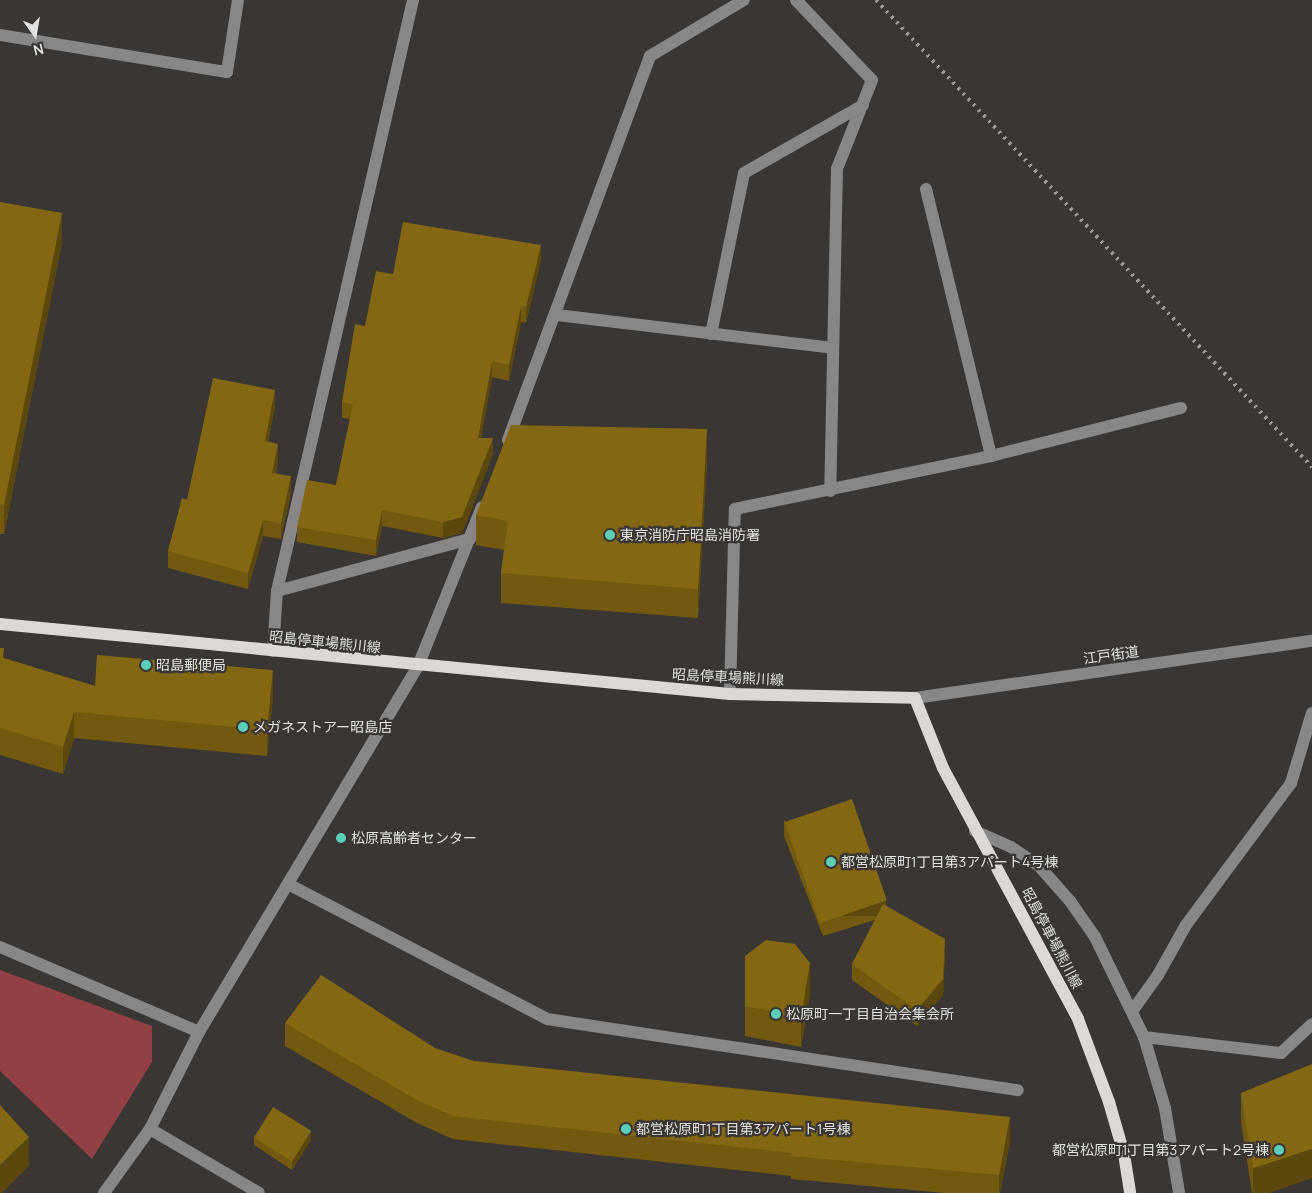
<!DOCTYPE html>
<meta charset="utf-8">
<style>
body{margin:0}
#map{position:relative;width:1312px;height:1193px;overflow:hidden;background:#393633;font-family:Manrope,"Noto Sans JP",sans-serif}
div>[style]{position:absolute}
[style*='--x']{left:calc(var(--x)*1px);top:calc(var(--y)*1px);width:calc(var(--w)*1px);rotate:calc(var(--a)*1deg)}
.green>*{inset:0;background:#924046}
.minor>*{height:12px;margin:-6px;padding:0 6px;transform-origin:6px;border-radius:6px;background:#898786}
.major>*{height:12px;margin:-6px;padding:0 6px;transform-origin:6px;border-radius:6px;background:#dcd8d6}
.rail>*{height:4px;margin-top:-2px;transform-origin:0;background:repeating-linear-gradient(90deg,#9d9b98 0 2.5px,transparent 0 7.5px)}
.wall>*{inset:0;background:#72590f}
.shaded-wall>*{inset:0;background:#5c480d;transform-origin:0 0}
.building>*{inset:0;background:#846712;transform-origin:0 0}
.dots>*{width:14px;height:14px;translate:-50% -50%;box-sizing:border-box;border:2px solid #393633;border-radius:50%}
span{translate:-50% -50%;white-space:nowrap;text-align:center;line-height:1.15;-webkit-text-stroke:4.5px #393633;paint-order:stroke}
.poi-label{font-size:14px;color:#e4e2e0}
.left{translate:0 -50%;text-align:left}
.right{translate:-100% -50%;text-align:right}
.street-label{font-size:14px;color:#e4e2e0}
.north{position:absolute;left:10px;top:10px;width:50px;height:50px;-webkit-text-stroke:4px #393633;paint-order:stroke;rotate:167deg;font-size:14px;font-weight:700;line-height:20px;text-align:center;color:#e4e2e0}
.north::after{content:'';display:block;margin:auto;width:18px;height:22px;background:#e4e2e0;clip-path:polygon(50% 0,100% 100%,50% 72%,0 100%)}
</style>
<div id="map">
<div class="green">
<i style="clip-path:polygon(0 970px,152px 1026px,152px 1062px,92px 1159px,0 1071px)"></i>
</div>
<div class="minor">
<i style="--x:796;--y:0;--w:110;--a:46.5"></i>
<i style="--x:872;--y:80;--w:96;--a:111.5"></i>
<i style="--x:837;--y:169;--w:322;--a:91.2"></i>
<i style="--x:0;--y:35;--w:230;--a:9.3"></i>
<i style="--x:227;--y:72;--w:73;--a:-81.3"></i>
<i style="--x:926;--y:189;--w:275;--a:76.3"></i>
<i style="--x:557;--y:315;--w:278;--a:6.8"></i>
<i style="--x:711;--y:334;--w:164;--a:-78.4"></i>
<i style="--x:744;--y:173;--w:137;--a:-29.7"></i>
<i style="--x:508;--y:440;--w:409;--a:-69.7"></i>
<i style="--x:650;--y:56;--w:109;--a:-30.8"></i>
<i style="--x:277;--y:591;--w:200;--a:-15.1"></i>
<i style="--x:273;--y:651;--w:60;--a:-86.2"></i>
<i style="--x:277;--y:591;--w:606;--a:-77.04"></i>
<i style="--x:730;--y:694;--w:185;--a:-88.5"></i>
<i style="--x:735;--y:509;--w:261;--a:-11.7"></i>
<i style="--x:991;--y:456;--w:196;--a:-14.2"></i>
<i style="--x:915;--y:698;--w:401;--a:-8.2"></i>
<i style="--x:975;--y:831;--w:39;--a:24"></i>
<i style="--x:1011;--y:847;--w:34;--a:34"></i>
<i style="--x:1039;--y:866;--w:47;--a:48.5"></i>
<i style="--x:1070;--y:901;--w:44;--a:55.2"></i>
<i style="--x:1095;--y:937;--w:111;--a:63.9"></i>
<i style="--x:1144;--y:1037;--w:74;--a:73.5"></i>
<i style="--x:1165;--y:1108;--w:86;--a:80.6"></i>
<i style="--x:288;--y:884;--w:292;--a:27.5"></i>
<i style="--x:547;--y:1019;--w:476;--a:8.6"></i>
<i style="--x:0;--y:947;--w:216;--a:23.1"></i>
<i style="--x:1133;--y:1010;--w:43;--a:-54.5"></i>
<i style="--x:1158;--y:975;--w:57;--a:-60.8"></i>
<i style="--x:1186;--y:925;--w:177;--a:-53.5"></i>
<i style="--x:1291;--y:783;--w:73;--a:-73.3"></i>
<i style="--x:1144;--y:1037;--w:138;--a:6.7"></i>
<i style="--x:1281;--y:1053;--w:42;--a:-43.1"></i>
<i style="--x:150;--y:1129;--w:126;--a:30.4"></i>
<i style="--x:104;--y:1193;--w:79;--a:-54.3"></i>
<i style="--x:150;--y:1129;--w:109;--a:-63.2"></i>
<i style="--x:199;--y:1032;--w:427;--a:-59.1"></i>
<i style="--x:418;--y:666;--w:171;--a:-68.1"></i>
</div>
<div class="major">
<i style="--x:0;--y:624;--w:733;--a:5.48"></i>
<i style="--x:730;--y:694;--w:185;--a:1.2"></i>
<i style="--x:915;--y:698;--w:75;--a:68.2"></i>
<i style="--x:943;--y:768;--w:285;--a:61.7"></i>
<i style="--x:1078;--y:1019;--w:89;--a:69.5"></i>
<i style="--x:1109;--y:1102;--w:54;--a:73.9"></i>
<i style="--x:1124;--y:1154;--w:39;--a:81"></i>
</div>
<div class="rail">
<i style="--x:876;--y:0;--w:639;--a:46.97"></i>
</div>
<div class="wall">
<i style="clip-path:polygon(0 202px,62px 243px,4px 534px,0 534px)"></i>
<i style="clip-path:polygon(541px 260px,526px 323px,521px 322px,509px 381px,492px 377px,481px 438px,493px 454px,462px 533px,443px 538px,382px 526px,376px 556px,297px 542px,297px 527px,336px 485px,350px 419px,342px 418px,342px 402px,365px 326px,393px 274px)"></i>
<i style="clip-path:polygon(275px 406px,268px 442px,278px 460px,276px 473px,291px 493px,281px 539px,263px 536px,248px 589px,168px 568px,168px 551px,187px 500px)"></i>
<i style="clip-path:polygon(707px 459px,698px 618px,501px 603px,501px 573px,504px 550px,476px 545px,476px 515px)"></i>
<i style="clip-path:polygon(0 648px,4px 658px,95px 686px,273px 697px,267px 756px,74px 738px,63px 774px,0 755px)"></i>
<i style="clip-path:polygon(784px 820px,886px 906px,945px 955px,943px 995px,917px 1026px,852px 980px,852px 964px,875px 920px,823px 936px,784px 836px)"></i>
<i style="clip-path:polygon(745px 956px,810px 993px,801px 1047px,745px 1036px)"></i>
<i style="clip-path:polygon(285px 1023px,474px 1061px,1010px 1141px,1000px 1193px,945px 1193px,791px 1179px,791px 1176px,453px 1139px,417px 1123px,285px 1046px)"></i>
<i style="clip-path:polygon(1241px 1093px,1312px 1178px,1268px 1193px,1252px 1193px,1241px 1122px)"></i>
<i style="clip-path:polygon(254px 1137px,311px 1140px,292px 1170px,254px 1145px)"></i>
</div>
<div class="shaded-wall">
<i style="clip-path:polygon(62px 213px,62px 243px,4px 534px,4px 505px)"></i>
<i style="clip-path:polygon(541px 245px,541px 260px,526px 323px,526px 307px)"></i>
<i style="clip-path:polygon(521px 306px,521px 322px,509px 381px,509px 365px)"></i>
<i style="clip-path:polygon(492px 361px,492px 377px,478px 453px,478px 438px)"></i>
<i style="clip-path:polygon(275px 390px,275px 406px,265px 457px,265px 441px)"></i>
<i style="clip-path:polygon(707px 429px,707px 459px,698px 618px,698px 589px)"></i>
<i style="clip-path:polygon(493px 438px,493px 454px,462px 533px,443px 538px,443px 522px)"></i>
<i style="clip-path:polygon(278px 444px,278px 460px,272px 489px,272px 473px)"></i>
<i style="clip-path:polygon(291px 476px,291px 493px,281px 539px,281px 523px)"></i>
<i style="clip-path:polygon(382px 510px,382px 526px,376px 556px,376px 540px)"></i>
<i style="clip-path:polygon(263px 520px,263px 536px,248px 589px,248px 573px)"></i>
<i style="clip-path:polygon(273px 670px,273px 697px,267px 756px,267px 730px)"></i>
<i style="clip-path:polygon(74px 712px,74px 738px,63px 774px,63px 747px)"></i>
<i style="left:886px;top:900px;width:16px;height:66px;rotate:90deg"></i>
<i style="clip-path:polygon(945px 939px,943px 995px,917px 1026px,917px 1010px)"></i>
<i style="clip-path:polygon(810px 963px,810px 993px,801px 1047px,801px 1017px)"></i>
<i style="clip-path:polygon(1010px 1117px,1010px 1141px,1000px 1193px,999px 1193px,999px 1175px)"></i>
<i style="clip-path:polygon(311px 1131px,311px 1140px,292px 1170px,292px 1161px)"></i>
<i style="clip-path:polygon(29px 1137px,29px 1166px,2px 1193px,0 1193px,0 1165px)"></i>
<i style="clip-path:polygon(1312px 1149px,1312px 1178px,1268px 1193px,1253px 1193px,1253px 1168px)"></i>
</div>
<div class="building">
<i style="clip-path:polygon(0 202px,62px 213px,4px 505px,0 504px)"></i>
<i style="clip-path:polygon(403px 222px,541px 245px,526px 307px,521px 306px,509px 365px,492px 361px,478px 438px,493px 438px,462px 517px,443px 522px,382px 510px,376px 540px,297px 527px,307px 480px,336px 485px,353px 404px,342px 402px,355px 324px,365px 326px,376px 271px,393px 274px)"></i>
<i style="clip-path:polygon(213px 378px,275px 390px,265px 441px,278px 444px,272px 473px,291px 476px,281px 523px,263px 520px,248px 573px,168px 551px,182px 498px,187px 500px)"></i>
<i style="clip-path:polygon(511px 425px,707px 429px,698px 589px,501px 573px,508px 521px,476px 515px)"></i>
<i style="clip-path:polygon(0 648px,4px 648px,3px 658px,95px 686px,97px 655px,273px 670px,267px 730px,74px 712px,63px 747px,0 728px)"></i>
<i style="left:852px;top:799px;width:107px;height:71px;rotate:71deg"></i>
<i style="clip-path:polygon(883px 904px,945px 939px,943px 979px,917px 1010px,852px 964px)"></i>
<i style="clip-path:polygon(766px 940px,795px 944px,810px 963px,801px 1017px,745px 1006px,745px 956px)"></i>
<i style="clip-path:polygon(321px 975px,435px 1048px,474px 1061px,1010px 1117px,999px 1175px,791px 1156px,792px 1153px,453px 1116px,417px 1100px,285px 1023px)"></i>
<i style="clip-path:polygon(1312px 1064px,1312px 1149px,1253px 1168px,1241px 1093px)"></i>
<i style="clip-path:polygon(0 1105px,29px 1137px,0 1165px)"></i>
<i style="left:273px;top:1107px;width:45px;height:36px;rotate:32deg"></i>
</div>
<div class="dots">
<i style="left:610px;top:535px;background:#5cceba"></i>
<i style="left:146px;top:665px;background:#5cceba"></i>
<i style="left:243px;top:727px;background:#5cceba"></i>
<i style="left:341px;top:838px;background:#5cceba"></i>
<i style="left:831px;top:862px;background:#5cceba"></i>
<i style="left:776px;top:1014px;background:#5cceba"></i>
<i style="left:626px;top:1129px;background:#5cceba"></i>
<i style="left:1279px;top:1150px;background:#5cceba"></i>
</div>
<div class="poi-label">
<span class="left" style="left:620px;top:535px">東京消防庁昭島消防署</span>
<span class="left" style="left:156px;top:665px">昭島郵便局</span>
<span class="left" style="left:253px;top:727px">メガネストアー昭島店</span>
<span class="left" style="left:351px;top:838px">松原高齢者センター</span>
<span class="left" style="left:841px;top:862px">都営松原町1丁目第3アパート4号棟</span>
<span class="left" style="left:786px;top:1014px">松原町一丁目自治会集会所</span>
<span class="left" style="left:636px;top:1129px">都営松原町1丁目第3アパート1号棟</span>
<span class="right" style="left:1269px;top:1150px">都営松原町1丁目第3アパート2号棟</span>
</div>
<div class="street-label">
<span style="left:325px;top:642px;rotate:6deg">昭島停車場熊川線</span>
<span style="left:1111px;top:655px;rotate:-8deg">江戸街道</span>
<span style="left:728px;top:677px;rotate:3deg">昭島停車場熊川線</span>
<span style="left:1052px;top:938px;rotate:62deg">昭島停車場熊川線</span>
</div>
<div class="north">N</div>
</div>
